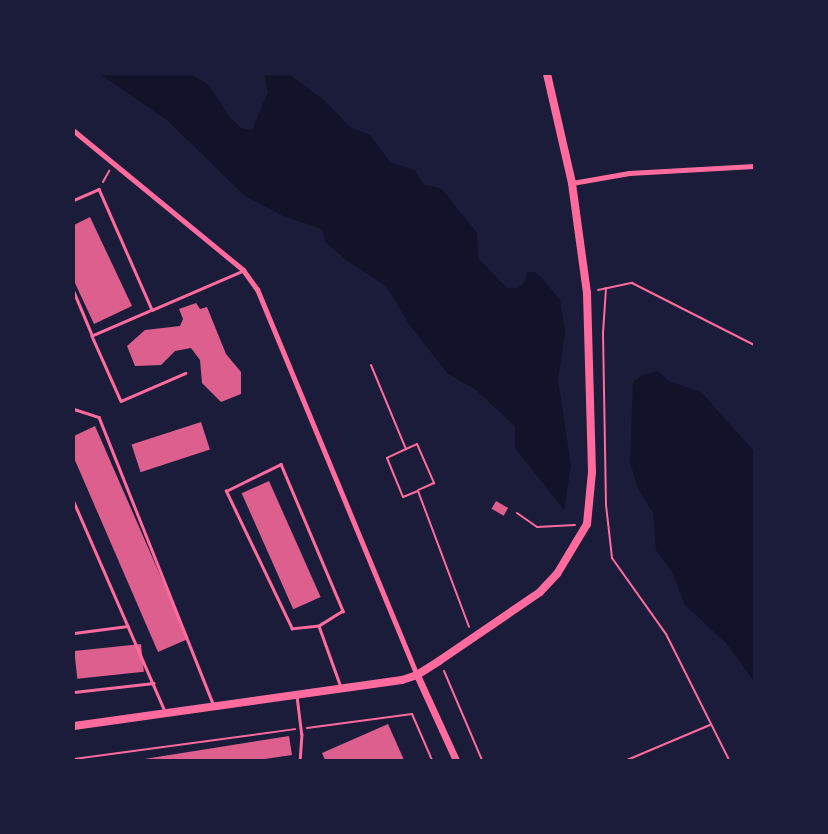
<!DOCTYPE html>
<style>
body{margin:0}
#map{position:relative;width:828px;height:834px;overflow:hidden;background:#1b1b3a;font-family:Barlow,sans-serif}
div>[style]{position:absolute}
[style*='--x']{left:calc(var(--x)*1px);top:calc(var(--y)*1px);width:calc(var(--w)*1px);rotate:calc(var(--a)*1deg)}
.water>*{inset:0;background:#12122b}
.building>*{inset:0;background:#dd5f8e;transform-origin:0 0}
.path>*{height:2px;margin:-1px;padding:0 1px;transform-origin:1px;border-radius:1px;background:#ff6b9d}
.service>*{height:2.5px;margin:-1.25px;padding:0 1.25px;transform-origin:1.25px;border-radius:1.25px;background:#ff6b9d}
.minor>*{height:5px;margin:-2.5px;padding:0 2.5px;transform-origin:2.5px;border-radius:2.5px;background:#ff6b9d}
.tertiary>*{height:7px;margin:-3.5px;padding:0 3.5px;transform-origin:3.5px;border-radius:3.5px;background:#ff6b9d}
.secondary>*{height:8px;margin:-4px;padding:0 4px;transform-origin:4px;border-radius:4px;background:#ff6b9d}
span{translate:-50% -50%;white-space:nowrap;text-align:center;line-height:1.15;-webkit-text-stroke:5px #1b1b3a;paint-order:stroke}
.frame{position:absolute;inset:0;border:75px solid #1b1b3a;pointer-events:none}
</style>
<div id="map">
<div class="water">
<i style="clip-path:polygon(100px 74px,191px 74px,209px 85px,228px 115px,241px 128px,252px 130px,268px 92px,264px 74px,289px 74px,325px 101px,350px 127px,370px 135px,390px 162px,415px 170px,424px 185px,441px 188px,477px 233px,478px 258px,507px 288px,518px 288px,525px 281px,527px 272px,535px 272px,542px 278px,560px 300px,565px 332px,558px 380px,571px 465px,564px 510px,515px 448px,515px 426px,475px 389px,448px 374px,409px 324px,386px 286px,346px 260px,325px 242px,322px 229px,283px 216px,245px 196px,168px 121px)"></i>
<i style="clip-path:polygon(658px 371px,669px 381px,702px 393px,754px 451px,754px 681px,726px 643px,685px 605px,672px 572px,656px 550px,653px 513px,638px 488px,630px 462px,633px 382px,643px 375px)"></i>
</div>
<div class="building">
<i style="clip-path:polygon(90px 217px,132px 306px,94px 324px,74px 281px,74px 225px)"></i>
<i style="clip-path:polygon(196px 303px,200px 309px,207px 307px,226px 354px,241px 372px,241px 394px,221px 402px,202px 383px,200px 360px,191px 348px,175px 351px,161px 365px,135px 366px,127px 346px,145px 330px,180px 326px,183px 319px,179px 309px)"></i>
<i style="left:201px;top:422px;width:29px;height:73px;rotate:72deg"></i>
<i style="clip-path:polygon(95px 426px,188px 639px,158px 652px,74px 458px,74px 436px)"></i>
<i style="left:269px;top:481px;width:127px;height:30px;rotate:66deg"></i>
<i style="left:496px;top:501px;width:14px;height:9px;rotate:30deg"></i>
<i style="left:141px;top:644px;width:28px;height:67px;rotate:84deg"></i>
<i style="clip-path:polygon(388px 724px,404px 760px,325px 760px,322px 753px)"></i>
<i style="clip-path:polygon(289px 736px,292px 755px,258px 760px,138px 760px)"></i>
</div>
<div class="path">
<i style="--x:103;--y:182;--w:13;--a:-61"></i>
<i style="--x:606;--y:288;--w:45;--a:93.8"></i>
<i style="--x:603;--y:333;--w:172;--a:89"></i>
<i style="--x:606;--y:505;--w:53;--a:83.5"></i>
<i style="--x:612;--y:558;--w:93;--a:54.6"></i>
<i style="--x:666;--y:634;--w:141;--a:63.4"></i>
<i style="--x:598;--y:290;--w:35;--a:-12"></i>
<i style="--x:632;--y:283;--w:137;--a:26.9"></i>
<i style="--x:371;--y:365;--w:91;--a:67.4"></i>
<i style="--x:406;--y:449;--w:21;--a:155"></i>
<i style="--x:387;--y:458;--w:42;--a:67.7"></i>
<i style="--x:403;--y:497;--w:16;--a:-22"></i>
<i style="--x:418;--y:491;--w:145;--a:69.4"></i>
<i style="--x:406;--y:449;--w:12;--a:-24"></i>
<i style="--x:417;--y:444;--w:43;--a:66.4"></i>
<i style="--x:434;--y:483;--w:17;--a:156"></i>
<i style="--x:517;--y:513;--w:24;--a:35"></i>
<i style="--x:537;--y:527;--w:38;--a:-3"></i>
<i style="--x:444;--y:671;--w:97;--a:66.9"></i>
<i style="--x:307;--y:728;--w:106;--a:-7.6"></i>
<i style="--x:412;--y:714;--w:50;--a:66.5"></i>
<i style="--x:74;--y:759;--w:223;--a:-7.7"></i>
<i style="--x:627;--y:760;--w:90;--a:-22.9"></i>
</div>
<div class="service">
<i style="--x:74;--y:200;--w:27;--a:-24"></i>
<i style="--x:99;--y:189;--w:132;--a:66.3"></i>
<i style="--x:152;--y:310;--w:65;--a:156.6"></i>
<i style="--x:92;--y:336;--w:47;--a:-112.7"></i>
<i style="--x:152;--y:310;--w:98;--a:-23.4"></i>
<i style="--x:92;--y:336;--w:71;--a:66"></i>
<i style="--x:121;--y:401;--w:70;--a:-23.6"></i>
<i style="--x:74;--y:409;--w:26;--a:18"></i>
<i style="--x:99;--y:417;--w:309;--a:68.3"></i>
<i style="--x:74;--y:502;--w:228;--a:66.5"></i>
<i style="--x:319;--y:626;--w:27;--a:174"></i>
<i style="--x:292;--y:629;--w:153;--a:-115.6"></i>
<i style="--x:226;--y:491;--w:61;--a:-26.1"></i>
<i style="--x:281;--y:464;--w:160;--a:67.1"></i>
<i style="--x:343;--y:611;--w:28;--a:148"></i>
<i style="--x:319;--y:626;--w:65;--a:70.2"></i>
<i style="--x:74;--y:633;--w:54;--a:-7.4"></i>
<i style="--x:74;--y:692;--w:80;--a:-6.5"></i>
<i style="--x:297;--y:696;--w:38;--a:83"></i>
<i style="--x:302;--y:734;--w:26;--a:94"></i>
</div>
<div class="minor">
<i style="--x:74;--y:131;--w:219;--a:39.4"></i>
<i style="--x:243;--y:270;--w:24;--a:54"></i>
<i style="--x:257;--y:289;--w:418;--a:67.5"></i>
<i style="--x:572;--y:183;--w:58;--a:-10"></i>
<i style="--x:629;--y:173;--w:125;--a:-3.2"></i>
</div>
<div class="tertiary">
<i style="--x:417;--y:675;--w:94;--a:65.4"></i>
</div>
<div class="secondary">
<i style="--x:74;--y:726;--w:331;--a:-8"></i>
<i style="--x:402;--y:680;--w:16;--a:-18"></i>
<i style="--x:417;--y:675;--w:26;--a:-32"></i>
<i style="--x:439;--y:661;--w:122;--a:-34.3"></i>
<i style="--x:540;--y:592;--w:25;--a:-47"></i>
<i style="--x:557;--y:574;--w:58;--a:-59"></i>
<i style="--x:587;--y:524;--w:52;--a:-84.5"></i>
<i style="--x:592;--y:472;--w:179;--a:-91.6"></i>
<i style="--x:587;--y:293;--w:111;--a:-97.8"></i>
<i style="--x:572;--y:183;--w:112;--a:-102.9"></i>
</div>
<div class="frame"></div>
</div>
